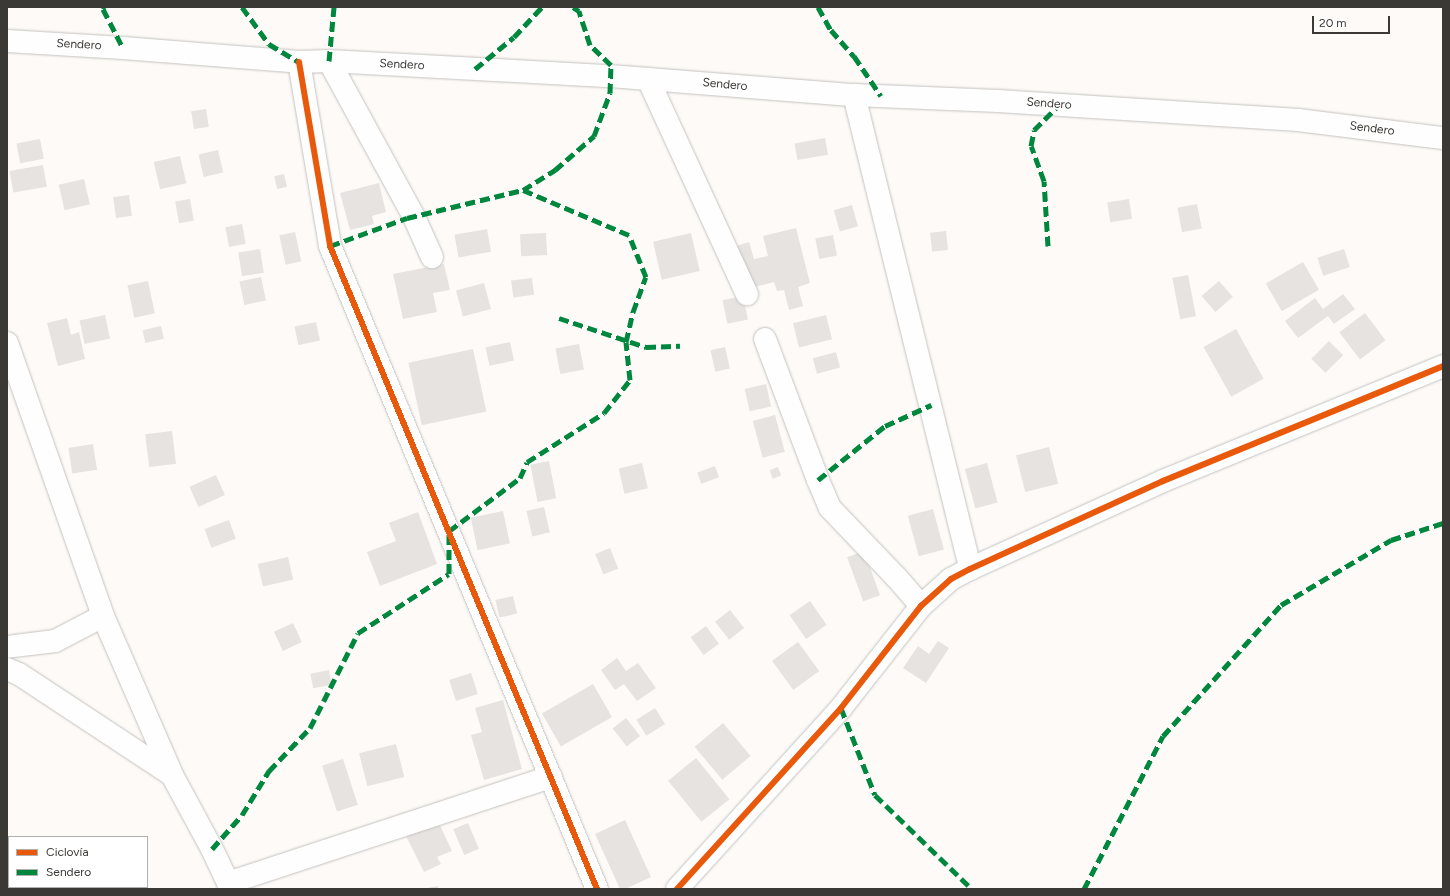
<!DOCTYPE html>
<meta charset="utf-8">
<style>
body{margin:0}
#map{position:relative;width:1450px;height:896px;overflow:hidden;background:#fdfaf7;font-family:Figtree,sans-serif}
div>[style]{position:absolute}
[style*='--x']{left:calc(var(--x)*1px);top:calc(var(--y)*1px);width:calc(var(--w)*1px);rotate:calc(var(--a)*1deg)}
.building>*{inset:0;background:#e6e3e1;transform-origin:0 0}
.roads{filter:drop-shadow(0 0 1px #c4c2bf) drop-shadow(0 0 1px #c4c2bf)}
.street>*{height:22px;margin:-11px;padding:0 11px;transform-origin:11px;border-radius:11px;background:#fffefe}
.secondary>*{height:22px;margin:-11px;padding:0 11px;transform-origin:11px;border-radius:11px;background:#fffefe}
.quiet>*{height:5px;margin-top:-2.5px;transform-origin:0;background:repeating-linear-gradient(90deg,#00873e 0 10px,transparent 0 15px)}
.cycleway>*{height:6px;margin:-3px;padding:0 3px;transform-origin:3px;border-radius:3px;background:#e8590c}
span{translate:-50% -50%;white-space:nowrap;text-align:center;line-height:1.15;-webkit-text-stroke:4px #fff;paint-order:stroke}
.street-label{font-size:12px;color:#3b3936}
.frame{position:absolute;inset:0;border:8px solid #3b3936;pointer-events:none}
.legend{position:absolute;left:8px;top:836px;width:140px;height:52px;box-sizing:border-box;background:#fff;border:1px solid #b1b0af;margin:0;padding:5px 7px;list-style:none;font-size:12px;color:#3b3936}
.legend li{display:flex;align-items:center;gap:8px;height:20px}
.legend b{width:20px;border:1px solid #b1b0af}
.scale{position:absolute;left:1312px;top:16px;width:78px;height:18px;box-sizing:border-box;border:2px solid #3b3936;border-top:0;padding-left:5px;font-size:12px;line-height:14px;white-space:nowrap;color:#3b3936;-webkit-text-stroke:3px #fff;paint-order:stroke}
</style>
<div id="map">
<div class="building">
<i style="left:206px;top:109px;width:18px;height:15px;rotate:81deg"></i>
<i style="left:825px;top:138px;width:17px;height:31px;rotate:80deg"></i>
<i style="left:40px;top:139px;width:20px;height:24px;rotate:79deg"></i>
<i style="left:218px;top:150px;width:23px;height:20px;rotate:77deg"></i>
<i style="left:180px;top:156px;width:28px;height:27px;rotate:77deg"></i>
<i style="left:43px;top:165px;width:22px;height:34px;rotate:80deg"></i>
<i style="left:284px;top:174px;width:13px;height:10px;rotate:77deg"></i>
<i style="left:84px;top:179px;width:26px;height:26px;rotate:77deg"></i>
<i style="clip-path:polygon(379px 183px,386px 212px,372px 216px,374px 224px,350px 230px,340px 193px)"></i>
<i style="left:129px;top:195px;width:21px;height:16px;rotate:82deg"></i>
<i style="left:190px;top:199px;width:22px;height:15px;rotate:80deg"></i>
<i style="left:1129px;top:199px;width:20px;height:22px;rotate:81deg"></i>
<i style="left:1197px;top:204px;width:25px;height:20px;rotate:79deg"></i>
<i style="left:852px;top:205px;width:22px;height:19px;rotate:74deg"></i>
<i style="left:242px;top:224px;width:20px;height:17px;rotate:79deg"></i>
<i style="clip-path:polygon(796px 228px,810px 283px,798px 287px,803px 306px,789px 310px,784px 290px,777px 291px,774px 282px,751px 288px,745px 262px,738px 264px,733px 247px,749px 242px,754px 259px,768px 256px,763px 236px)"></i>
<i style="left:487px;top:229px;width:23px;height:33px;rotate:80deg"></i>
<i style="left:946px;top:231px;width:19px;height:16px;rotate:84deg"></i>
<i style="left:295px;top:232px;width:30px;height:16px;rotate:78deg"></i>
<i style="left:546px;top:233px;width:22px;height:26px;rotate:87deg"></i>
<i style="left:691px;top:233px;width:39px;height:39px;rotate:77deg"></i>
<i style="left:833px;top:235px;width:21px;height:18px;rotate:79deg"></i>
<i style="left:260px;top:249px;width:24px;height:22px;rotate:81deg"></i>
<i style="left:1344px;top:249px;width:19px;height:28px;rotate:72deg"></i>
<i style="left:1303px;top:262px;width:32px;height:43px;rotate:60deg"></i>
<i style="clip-path:polygon(444px 264px,450px 290px,433px 293px,437px 312px,403px 319px,393px 274px)"></i>
<i style="left:1188px;top:275px;width:42px;height:16px;rotate:79deg"></i>
<i style="left:261px;top:277px;width:24px;height:22px;rotate:78deg"></i>
<i style="left:532px;top:278px;width:17px;height:21px;rotate:83deg"></i>
<i style="left:148px;top:281px;width:33px;height:21px;rotate:78deg"></i>
<i style="left:1219px;top:281px;width:21px;height:23px;rotate:49deg"></i>
<i style="left:484px;top:283px;width:27px;height:29px;rotate:75deg"></i>
<i style="clip-path:polygon(1343px 294px,1355px 309px,1334px 324px,1328px 316px,1298px 338px,1285px 321px,1315px 298px,1323px 309px)"></i>
<i style="left:743px;top:296px;width:24px;height:21px;rotate:78deg"></i>
<i style="left:1365px;top:313px;width:34px;height:32px;rotate:53deg"></i>
<i style="left:105px;top:315px;width:24px;height:26px;rotate:78deg"></i>
<i style="left:826px;top:315px;width:25px;height:34px;rotate:76deg"></i>
<i style="clip-path:polygon(67px 318px,71px 335px,79px 332px,85px 359px,58px 366px,47px 323px)"></i>
<i style="left:316px;top:322px;width:19px;height:22px;rotate:78deg"></i>
<i style="left:161px;top:326px;width:13px;height:19px;rotate:77deg"></i>
<i style="left:1236px;top:329px;width:57px;height:37px;rotate:61deg"></i>
<i style="left:1329px;top:341px;width:20px;height:25px;rotate:45deg"></i>
<i style="left:510px;top:342px;width:19px;height:25px;rotate:78deg"></i>
<i style="left:579px;top:344px;width:26px;height:24px;rotate:79deg"></i>
<i style="left:725px;top:347px;width:22px;height:15px;rotate:77deg"></i>
<i style="left:473px;top:349px;width:64px;height:66px;rotate:78deg"></i>
<i style="left:836px;top:352px;width:16px;height:24px;rotate:75deg"></i>
<i style="left:766px;top:384px;width:23px;height:22px;rotate:77deg"></i>
<i style="left:775px;top:415px;width:38px;height:23px;rotate:75deg"></i>
<i style="left:172px;top:431px;width:33px;height:27px;rotate:83deg"></i>
<i style="left:93px;top:444px;width:26px;height:25px;rotate:81deg"></i>
<i style="left:1049px;top:447px;width:38px;height:34px;rotate:76deg"></i>
<i style="left:549px;top:461px;width:38px;height:19px;rotate:79deg"></i>
<i style="left:642px;top:463px;width:26px;height:24px;rotate:77deg"></i>
<i style="left:987px;top:463px;width:41px;height:23px;rotate:75deg"></i>
<i style="left:715px;top:466px;width:12px;height:19px;rotate:70deg"></i>
<i style="left:778px;top:467px;width:9px;height:9px;rotate:69deg"></i>
<i style="left:216px;top:475px;width:22px;height:29px;rotate:66deg"></i>
<i style="left:544px;top:507px;width:26px;height:18px;rotate:77deg"></i>
<i style="left:933px;top:509px;width:42px;height:26px;rotate:75deg"></i>
<i style="left:503px;top:511px;width:33px;height:33px;rotate:78deg"></i>
<i style="clip-path:polygon(418px 512px,437px 564px,380px 586px,367px 552px,396px 541px,389px 523px)"></i>
<i style="left:229px;top:520px;width:20px;height:26px;rotate:70deg"></i>
<i style="left:610px;top:548px;width:22px;height:16px;rotate:68deg"></i>
<i style="left:864px;top:551px;width:47px;height:18px;rotate:70deg"></i>
<i style="left:288px;top:557px;width:23px;height:31px;rotate:77deg"></i>
<i style="left:513px;top:596px;width:18px;height:18px;rotate:77deg"></i>
<i style="left:810px;top:601px;width:29px;height:25px;rotate:55deg"></i>
<i style="left:730px;top:610px;width:23px;height:19px;rotate:52deg"></i>
<i style="left:293px;top:623px;width:21px;height:21px;rotate:65deg"></i>
<i style="left:706px;top:626px;width:22px;height:19px;rotate:54deg"></i>
<i style="clip-path:polygon(938px 641px,949px 648px,926px 683px,903px 668px,918px 646px,929px 654px)"></i>
<i style="left:798px;top:642px;width:36px;height:32px;rotate:54deg"></i>
<i style="clip-path:polygon(617px 658px,626px 671px,638px 663px,656px 688px,637px 701px,624px 684px,615px 690px,601px 670px)"></i>
<i style="left:329px;top:670px;width:15px;height:19px;rotate:79deg"></i>
<i style="left:471px;top:673px;width:22px;height:23px;rotate:72deg"></i>
<i style="left:593px;top:684px;width:38px;height:59px;rotate:60deg"></i>
<i style="clip-path:polygon(503px 700px,522px 769px,484px 780px,471px 735px,482px 732px,475px 708px)"></i>
<i style="left:655px;top:708px;width:19px;height:22px;rotate:58deg"></i>
<i style="left:626px;top:718px;width:23px;height:17px;rotate:52deg"></i>
<i style="left:723px;top:723px;width:43px;height:37px;rotate:50deg"></i>
<i style="left:396px;top:744px;width:34px;height:38px;rotate:76deg"></i>
<i style="left:696px;top:758px;width:53px;height:36px;rotate:51deg"></i>
<i style="left:343px;top:759px;width:48px;height:22px;rotate:72deg"></i>
<i style="clip-path:polygon(437px 819px,452px 851px,437px 857px,441px 864px,424px 872px,405px 834px)"></i>
<i style="clip-path:polygon(625px 820px,651px 877px,625px 889px,620px 889px,595px 834px)"></i>
<i style="left:468px;top:823px;width:28px;height:16px;rotate:67deg"></i>
<i style="clip-path:polygon(438px 886px,438px 889px,427px 889px,427px 888px)"></i>
</div>
<div class="roads">
<div class="street">
<i style="--x:329;--y:61;--w:178;--a:61.4"></i>
<i style="--x:414;--y:217;--w:44;--a:65.8"></i>
<i style="--x:299;--y:62;--w:187;--a:80.4"></i>
<i style="--x:330;--y:246;--w:696;--a:67.45"></i>
<i style="--x:648;--y:79;--w:237;--a:65.3"></i>
<i style="--x:854;--y:95;--w:488;--a:76.2"></i>
<i style="--x:765;--y:339;--w:151;--a:69.4"></i>
<i style="--x:818;--y:480;--w:30;--a:67"></i>
<i style="--x:830;--y:508;--w:97;--a:46.3"></i>
<i style="--x:897;--y:578;--w:37;--a:49"></i>
<i style="--x:7;--y:343;--w:289;--a:70.6"></i>
<i style="--x:103;--y:616;--w:54;--a:152.5"></i>
<i style="--x:55;--y:641;--w:48;--a:172.9"></i>
<i style="--x:103;--y:616;--w:173;--a:66.5"></i>
<i style="--x:7;--y:669;--w:13;--a:23"></i>
<i style="--x:19;--y:674;--w:183;--a:33.4"></i>
<i style="--x:172;--y:775;--w:84;--a:61.6"></i>
<i style="--x:212;--y:849;--w:44;--a:64.6"></i>
<i style="--x:228;--y:883;--w:340;--a:-18.2"></i>
<i style="--x:677;--y:889;--w:244;--a:-47.8"></i>
<i style="--x:841;--y:708;--w:130;--a:-51.9"></i>
<i style="--x:921;--y:606;--w:40;--a:-42"></i>
<i style="--x:951;--y:579;--w:21;--a:-28"></i>
<i style="--x:970;--y:569;--w:212;--a:-24.5"></i>
<i style="--x:1163;--y:481;--w:303;--a:-22.3"></i>
</div>
<div class="secondary">
<i style="--x:7;--y:41;--w:116;--a:3.5"></i>
<i style="--x:123;--y:48;--w:177;--a:4.5"></i>
<i style="--x:299;--y:62;--w:30;--a:-2"></i>
<i style="--x:329;--y:61;--w:281;--a:3.1"></i>
<i style="--x:610;--y:76;--w:245;--a:4.5"></i>
<i style="--x:854;--y:95;--w:144;--a:2.4"></i>
<i style="--x:998;--y:101;--w:301;--a:3.6"></i>
<i style="--x:1298;--y:120;--w:146;--a:7.1"></i>
</div>
</div>
<div class="quiet">
<i style="--x:104;--y:7;--w:2;--a:117"></i>
<i style="--x:103;--y:9;--w:44;--a:62.9"></i>
<i style="--x:242;--y:7;--w:46;--a:53.9"></i>
<i style="--x:269;--y:44;--w:35;--a:31"></i>
<i style="--x:818;--y:7;--w:26;--a:61"></i>
<i style="--x:831;--y:30;--w:35;--a:49"></i>
<i style="--x:854;--y:56;--w:48;--a:56"></i>
<i style="--x:329;--y:61;--w:54;--a:-84.7"></i>
<i style="--x:475;--y:69;--w:50;--a:-39.4"></i>
<i style="--x:514;--y:37;--w:41;--a:-47"></i>
<i style="--x:330;--y:246;--w:82;--a:-20"></i>
<i style="--x:407;--y:218;--w:119;--a:-13.6"></i>
<i style="--x:523;--y:190;--w:38;--a:-32"></i>
<i style="--x:555;--y:170;--w:52;--a:-41.1"></i>
<i style="--x:594;--y:136;--w:46;--a:-69.6"></i>
<i style="--x:610;--y:93;--w:28;--a:-88"></i>
<i style="--x:611;--y:65;--w:29;--a:-136"></i>
<i style="--x:590;--y:45;--w:36;--a:-108"></i>
<i style="--x:579;--y:11;--w:7;--a:-146"></i>
<i style="--x:1048;--y:246;--w:65;--a:-93.5"></i>
<i style="--x:1044;--y:181;--w:37;--a:-110"></i>
<i style="--x:1031;--y:146;--w:16;--a:-79"></i>
<i style="--x:1034;--y:130;--w:35;--a:-45"></i>
<i style="--x:559;--y:318;--w:92;--a:18.4"></i>
<i style="--x:646;--y:347;--w:34;--a:-2"></i>
<i style="--x:818;--y:480;--w:86;--a:-38.9"></i>
<i style="--x:885;--y:426;--w:51;--a:-24.5"></i>
<i style="--x:841;--y:708;--w:93;--a:68.7"></i>
<i style="--x:875;--y:795;--w:135;--a:44.1"></i>
<i style="--x:212;--y:849;--w:45;--a:-48.6"></i>
<i style="--x:242;--y:815;--w:52;--a:-58.5"></i>
<i style="--x:269;--y:771;--w:59;--a:-46.4"></i>
<i style="--x:310;--y:728;--w:106;--a:-63.2"></i>
<i style="--x:358;--y:633;--w:108;--a:-33"></i>
<i style="--x:449;--y:574;--w:43;--a:-90"></i>
<i style="--x:449;--y:531;--w:89;--a:-36.7"></i>
<i style="--x:520;--y:478;--w:17;--a:-66"></i>
<i style="--x:527;--y:462;--w:91;--a:-32.5"></i>
<i style="--x:604;--y:413;--w:42;--a:-51.8"></i>
<i style="--x:630;--y:380;--w:38;--a:-96"></i>
<i style="--x:626;--y:342;--w:31;--a:-77"></i>
<i style="--x:633;--y:312;--w:37;--a:-70"></i>
<i style="--x:646;--y:277;--w:45;--a:-112"></i>
<i style="--x:629;--y:235;--w:115;--a:-157"></i>
<i style="--x:1084;--y:889;--w:172;--a:-62.7"></i>
<i style="--x:1163;--y:736;--w:176;--a:-48"></i>
<i style="--x:1281;--y:605;--w:128;--a:-30.6"></i>
<i style="--x:1391;--y:540;--w:55;--a:-18.1"></i>
</div>
<div class="cycleway">
<i style="--x:299;--y:62;--w:187;--a:80.4"></i>
<i style="--x:330;--y:246;--w:696;--a:67.45"></i>
<i style="--x:677;--y:889;--w:244;--a:-47.8"></i>
<i style="--x:841;--y:708;--w:130;--a:-51.9"></i>
<i style="--x:921;--y:606;--w:40;--a:-42"></i>
<i style="--x:951;--y:579;--w:21;--a:-28"></i>
<i style="--x:970;--y:569;--w:212;--a:-24.5"></i>
<i style="--x:1163;--y:481;--w:303;--a:-22.3"></i>
</div>
<div class="street-label">
<span style="left:79px;top:45px;rotate:3deg">Sendero</span>
<span style="left:402px;top:65px;rotate:3deg">Sendero</span>
<span style="left:725px;top:85px;rotate:5deg">Sendero</span>
<span style="left:1049px;top:104px;rotate:4deg">Sendero</span>
<span style="left:1372px;top:129px;rotate:7deg">Sendero</span>
</div>
<div class="frame"></div>
<ul class="legend">
<li><b style="height:5px;background:#e8590c"></b>Ciclovía</li>
<li><b style="height:5px;background:#00873e"></b>Sendero</li>
</ul>
<div class="scale">20 m</div>
</div>
